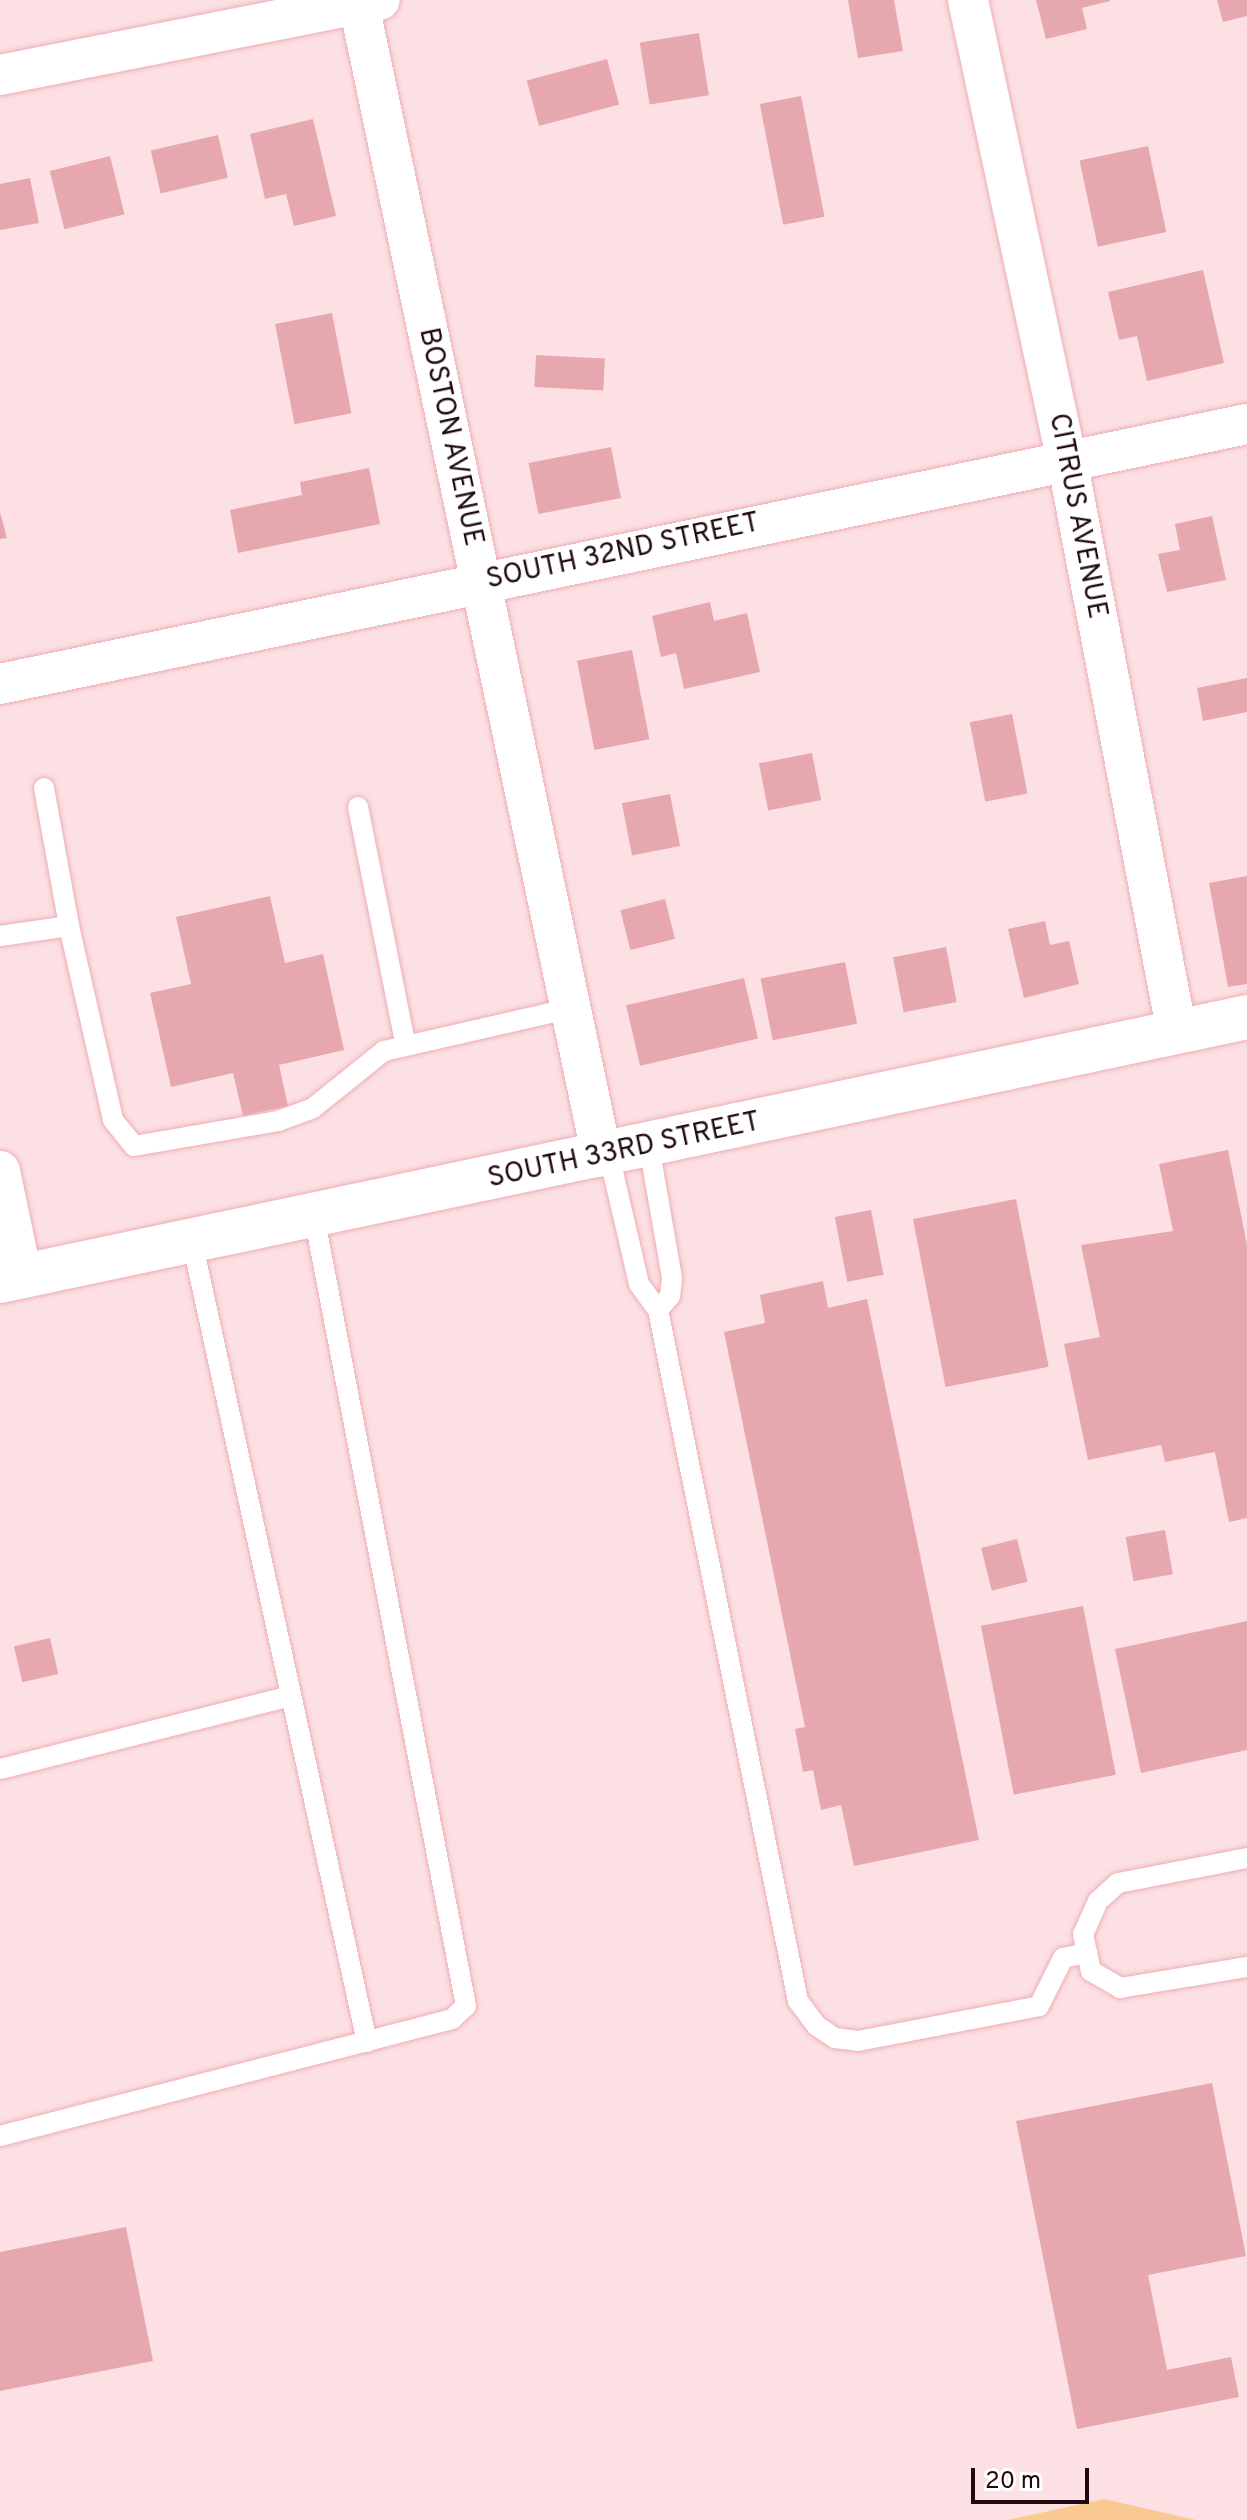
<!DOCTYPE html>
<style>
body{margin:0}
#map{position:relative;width:1247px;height:2520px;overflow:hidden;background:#fce0e3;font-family:Overpass,sans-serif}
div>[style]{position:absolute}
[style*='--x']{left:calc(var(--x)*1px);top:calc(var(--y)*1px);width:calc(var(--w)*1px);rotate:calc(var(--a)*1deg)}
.green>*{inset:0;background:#f9c991}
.building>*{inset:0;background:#e7a7af;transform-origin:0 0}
.roads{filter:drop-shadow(0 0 2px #eeadb5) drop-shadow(0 0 2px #eeadb5)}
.service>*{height:20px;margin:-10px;padding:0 10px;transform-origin:10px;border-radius:10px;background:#fff}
.minor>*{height:40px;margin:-20px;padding:0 20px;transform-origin:20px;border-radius:20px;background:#fff}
.tertiary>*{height:44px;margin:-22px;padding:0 22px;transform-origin:22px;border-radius:22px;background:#fff}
span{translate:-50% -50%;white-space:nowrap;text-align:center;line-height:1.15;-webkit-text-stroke:7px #fff;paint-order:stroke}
.street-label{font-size:28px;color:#200a0e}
.scale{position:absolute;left:971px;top:2468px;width:118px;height:36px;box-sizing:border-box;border:4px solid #200a0e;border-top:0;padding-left:10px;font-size:24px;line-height:28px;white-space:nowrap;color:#200a0e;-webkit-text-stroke:6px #fff;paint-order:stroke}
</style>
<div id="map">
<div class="green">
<i style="clip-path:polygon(1104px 2499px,1196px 2520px,1008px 2520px)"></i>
</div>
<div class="building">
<i style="clip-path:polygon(848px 0,894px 0,903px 51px,858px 58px)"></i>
<i style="clip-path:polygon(1036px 0,1110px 0,1110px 1px,1082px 8px,1087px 29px,1046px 39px)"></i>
<i style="clip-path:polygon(1217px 0,1247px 0,1247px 16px,1223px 22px)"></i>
<i style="left:699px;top:33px;width:63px;height:60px;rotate:81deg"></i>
<i style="left:607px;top:59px;width:47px;height:83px;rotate:75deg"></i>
<i style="left:801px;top:96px;width:123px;height:42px;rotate:79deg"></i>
<i style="clip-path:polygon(313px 119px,336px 216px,294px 226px,286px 194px,265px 199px,250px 134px)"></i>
<i style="left:218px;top:135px;width:44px;height:69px;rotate:77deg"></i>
<i style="left:1148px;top:146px;width:88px;height:70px;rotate:78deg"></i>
<i style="left:110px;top:156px;width:60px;height:62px;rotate:76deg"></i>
<i style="clip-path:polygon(30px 178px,39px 223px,0 230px,0 184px)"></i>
<i style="clip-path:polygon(1203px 270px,1224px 363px,1147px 381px,1137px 336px,1119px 340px,1108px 292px)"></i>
<i style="left:332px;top:313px;width:102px;height:58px;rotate:79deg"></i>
<i style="left:536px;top:355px;width:69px;height:32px;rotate:3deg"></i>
<i style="left:611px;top:447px;width:52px;height:84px;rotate:79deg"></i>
<i style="clip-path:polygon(369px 468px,380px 524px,238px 553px,230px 510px,302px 495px,300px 482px)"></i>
<i style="clip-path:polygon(0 512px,7px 538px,0 539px)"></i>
<i style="clip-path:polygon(1212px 516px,1226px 580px,1167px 592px,1158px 554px,1180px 550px,1175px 524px)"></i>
<i style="clip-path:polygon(710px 602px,714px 621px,747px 613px,760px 672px,684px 689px,676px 653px,661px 657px,652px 616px)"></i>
<i style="left:632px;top:650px;width:91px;height:56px;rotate:79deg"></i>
<i style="clip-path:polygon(1247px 678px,1247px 712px,1203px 721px,1197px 688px)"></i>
<i style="left:1012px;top:714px;width:81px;height:43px;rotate:79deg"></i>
<i style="left:812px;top:753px;width:48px;height:54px;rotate:79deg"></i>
<i style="left:670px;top:794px;width:53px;height:49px;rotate:79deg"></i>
<i style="clip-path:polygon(1247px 876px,1247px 984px,1228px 987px,1209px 883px)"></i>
<i style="clip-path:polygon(270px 896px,285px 963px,323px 954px,344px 1050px,279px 1065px,288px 1106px,243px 1116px,233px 1073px,171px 1087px,150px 993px,191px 984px,176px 917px)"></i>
<i style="left:665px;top:899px;width:41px;height:46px;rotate:76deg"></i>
<i style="clip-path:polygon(1045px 921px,1050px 945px,1069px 941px,1079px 984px,1024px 998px,1008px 929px)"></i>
<i style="left:946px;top:947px;width:56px;height:54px;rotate:79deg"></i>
<i style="left:845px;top:962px;width:63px;height:86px;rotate:79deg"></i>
<i style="left:744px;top:978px;width:62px;height:121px;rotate:77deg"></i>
<i style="clip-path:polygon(1228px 1150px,1247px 1245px,1247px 1518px,1229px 1522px,1215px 1452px,1165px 1462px,1161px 1445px,1088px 1460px,1064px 1344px,1100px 1337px,1081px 1245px,1173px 1231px,1159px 1164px)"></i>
<i style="left:1016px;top:1199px;width:171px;height:105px;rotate:79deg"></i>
<i style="left:871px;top:1210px;width:66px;height:37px;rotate:79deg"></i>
<i style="clip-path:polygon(823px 1281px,828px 1308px,867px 1299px,979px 1840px,854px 1866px,841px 1805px,821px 1810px,813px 1770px,803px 1772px,795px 1729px,805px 1727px,724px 1332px,765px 1323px,760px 1295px)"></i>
<i style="left:1165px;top:1530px;width:45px;height:40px;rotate:80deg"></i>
<i style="left:1017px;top:1539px;width:44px;height:37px;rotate:76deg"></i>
<i style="left:1083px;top:1606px;width:172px;height:104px;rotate:79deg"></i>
<i style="clip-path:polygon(1247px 1621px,1247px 1750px,1141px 1773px,1115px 1649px)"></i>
<i style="left:50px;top:1638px;width:37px;height:37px;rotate:77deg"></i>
<i style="clip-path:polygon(1212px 2083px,1246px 2256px,1148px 2275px,1167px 2370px,1231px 2357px,1239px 2397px,1077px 2429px,1016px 2121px)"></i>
<i style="clip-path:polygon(126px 2227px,153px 2361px,0 2391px,0 2252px)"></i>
</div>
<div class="roads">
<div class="service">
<i style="--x:44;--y:788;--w:140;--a:79.7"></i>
<i style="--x:358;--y:807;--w:241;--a:78.7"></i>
<i style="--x:0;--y:936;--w:70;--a:-8.2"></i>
<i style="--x:69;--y:926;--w:199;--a:77.2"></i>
<i style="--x:113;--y:1120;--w:33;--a:51"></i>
<i style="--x:134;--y:1146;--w:146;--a:-9.8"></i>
<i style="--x:278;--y:1121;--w:37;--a:-20"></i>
<i style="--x:313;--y:1108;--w:91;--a:-38.8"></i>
<i style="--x:384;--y:1051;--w:192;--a:-12.9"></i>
<i style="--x:649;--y:1146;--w:134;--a:80.1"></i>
<i style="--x:672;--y:1278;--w:18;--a:96"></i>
<i style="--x:670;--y:1296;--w:18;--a:131"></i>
<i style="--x:609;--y:1155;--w:132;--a:76.9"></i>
<i style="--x:639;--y:1284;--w:32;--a:54"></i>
<i style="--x:658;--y:1310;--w:705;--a:78.55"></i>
<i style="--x:798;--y:2001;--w:31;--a:53"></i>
<i style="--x:817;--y:2026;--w:22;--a:34"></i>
<i style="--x:835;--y:2038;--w:23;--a:7"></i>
<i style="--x:858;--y:2041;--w:184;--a:-10.9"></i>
<i style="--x:1039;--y:2006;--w:54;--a:-63.4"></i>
<i style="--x:1063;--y:1958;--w:25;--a:-12"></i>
<i style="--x:192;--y:1241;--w:820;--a:77.68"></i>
<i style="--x:0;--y:1769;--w:299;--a:-14.1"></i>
<i style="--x:1247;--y:1858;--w:131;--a:169"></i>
<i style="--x:1118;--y:1883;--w:27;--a:138"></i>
<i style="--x:1098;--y:1901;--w:36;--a:114"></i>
<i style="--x:1083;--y:1934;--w:38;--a:78"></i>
<i style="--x:1091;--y:1971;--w:34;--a:30"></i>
<i style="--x:1120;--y:1988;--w:129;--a:-9.4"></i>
<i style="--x:0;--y:2136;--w:467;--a:-14.5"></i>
<i style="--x:452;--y:2019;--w:19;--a:-43"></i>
<i style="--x:466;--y:2006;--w:804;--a:-100.89"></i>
</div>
<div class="minor">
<i style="--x:358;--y:0;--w:1182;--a:78.09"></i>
<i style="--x:968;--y:0;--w:471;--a:77.9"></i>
<i style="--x:1067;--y:460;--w:583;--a:79.13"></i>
<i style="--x:0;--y:75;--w:387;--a:-11.2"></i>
<i style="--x:0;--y:684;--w:1274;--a:-11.78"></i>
<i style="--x:0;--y:1171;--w:107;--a:78.2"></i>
</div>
<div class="tertiary">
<i style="--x:0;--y:1281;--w:1275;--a:-11.95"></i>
</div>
</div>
<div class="street-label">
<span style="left:450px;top:437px;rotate:78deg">BOSTON AVENUE</span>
<span style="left:1077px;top:516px;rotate:79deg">CITRUS AVENUE</span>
<span style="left:623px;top:552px;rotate:-12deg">SOUTH 32ND STREET</span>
<span style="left:624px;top:1151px;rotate:-12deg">SOUTH 33RD STREET</span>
</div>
<div class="scale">20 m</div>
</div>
